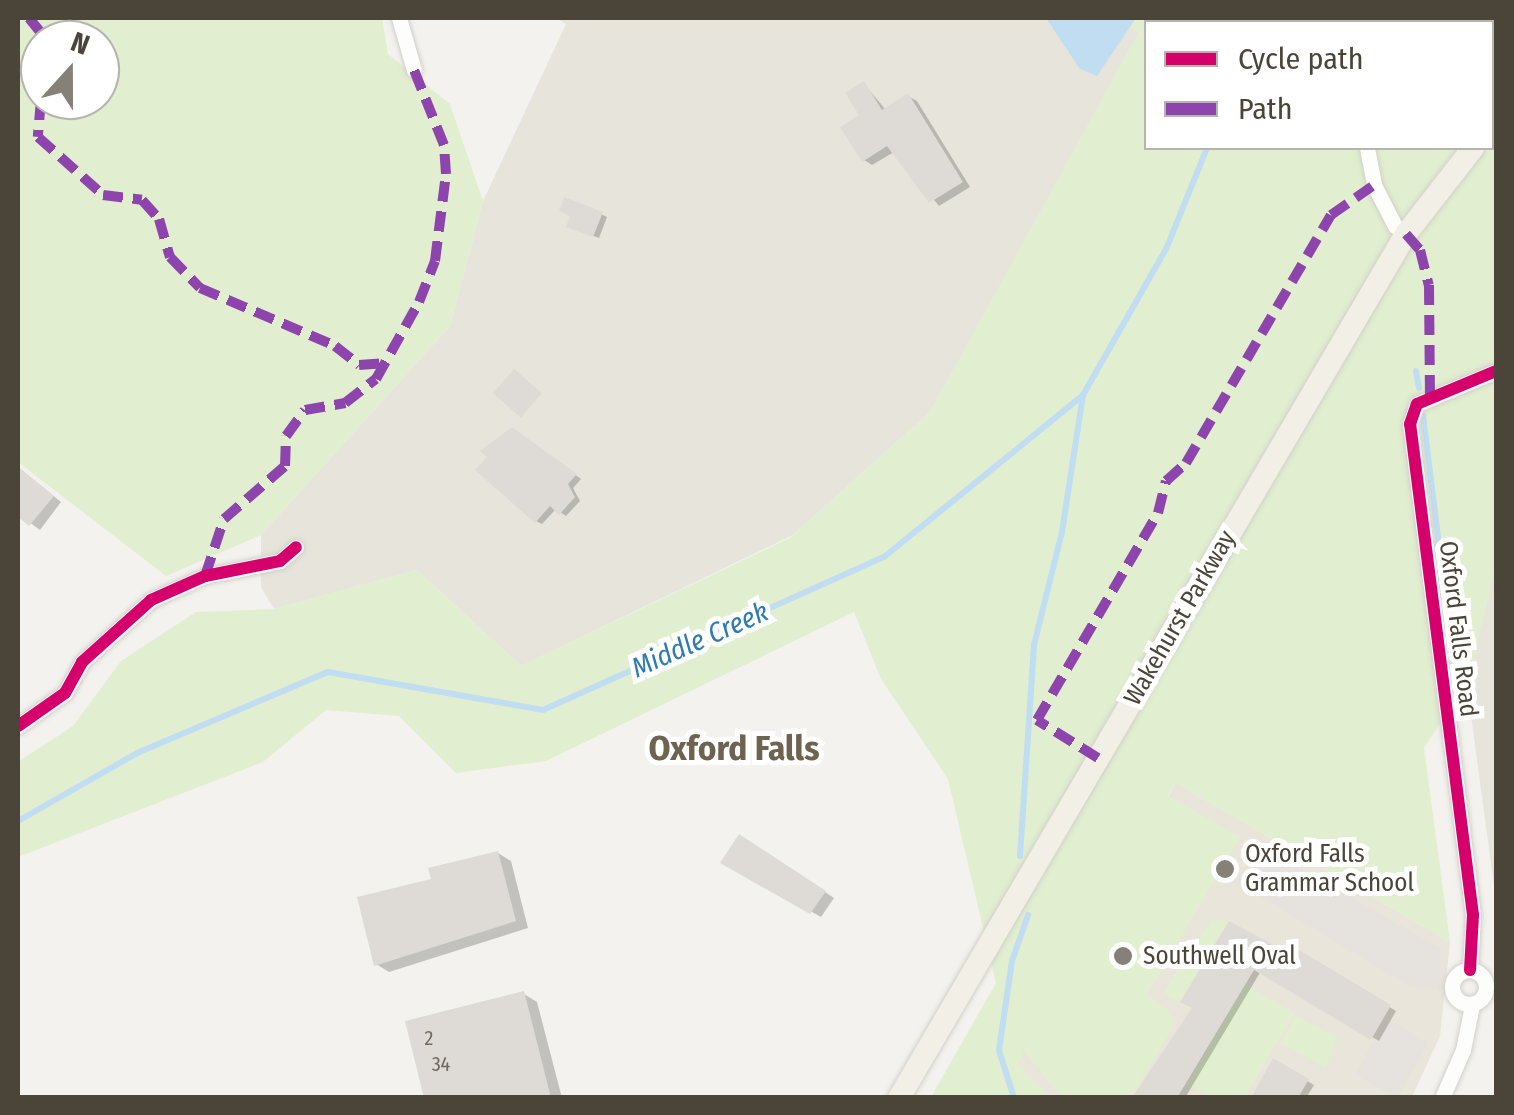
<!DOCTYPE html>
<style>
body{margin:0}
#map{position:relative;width:1514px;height:1115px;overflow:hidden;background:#f4f2ee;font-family:"Fira Sans Condensed",sans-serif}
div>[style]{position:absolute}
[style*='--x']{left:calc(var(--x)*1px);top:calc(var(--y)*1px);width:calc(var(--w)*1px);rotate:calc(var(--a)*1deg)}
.residential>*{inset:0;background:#e7e4dc}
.education>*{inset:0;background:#eae5da}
.green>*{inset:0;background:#e1eecf}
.parking>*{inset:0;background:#e6e3df;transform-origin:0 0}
.water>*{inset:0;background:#c0ddf1}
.shadow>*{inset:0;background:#0003}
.stream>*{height:6px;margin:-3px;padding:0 3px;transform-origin:3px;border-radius:3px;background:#c0ddf1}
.building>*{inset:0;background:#dedbd6;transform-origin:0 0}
.roads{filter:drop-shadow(0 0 2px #d2d0cb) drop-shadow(0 0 2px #d2d0cb)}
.street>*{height:15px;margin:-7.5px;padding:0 7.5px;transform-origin:7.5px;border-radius:7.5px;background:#fdfdfc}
.street>.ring{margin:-7.5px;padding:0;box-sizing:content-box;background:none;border:15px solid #fdfdfc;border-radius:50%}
.primary>*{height:22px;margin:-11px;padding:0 11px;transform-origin:11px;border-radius:11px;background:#f2efe6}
.quiet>*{height:10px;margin-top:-5px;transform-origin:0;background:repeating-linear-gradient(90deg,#8e44ad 0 20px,transparent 0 30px)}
.cycleway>*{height:12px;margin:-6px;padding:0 6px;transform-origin:6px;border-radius:6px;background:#d6006c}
.dots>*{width:28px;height:28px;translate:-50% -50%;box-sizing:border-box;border:5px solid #fff;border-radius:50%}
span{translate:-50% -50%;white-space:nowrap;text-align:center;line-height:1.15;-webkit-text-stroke:10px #fff;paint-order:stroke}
.number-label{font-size:20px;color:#706a61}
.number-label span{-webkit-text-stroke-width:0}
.street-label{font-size:25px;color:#4b4439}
.poi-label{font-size:25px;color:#4b4439}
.left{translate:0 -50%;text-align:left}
.water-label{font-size:28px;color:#2e7ab2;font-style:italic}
.district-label{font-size:35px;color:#6e6250;font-weight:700}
.frame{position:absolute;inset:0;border:20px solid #4b4439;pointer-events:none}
.legend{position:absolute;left:1144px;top:20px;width:350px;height:130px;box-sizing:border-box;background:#fff;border:2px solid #b7b4b0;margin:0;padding:12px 18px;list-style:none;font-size:30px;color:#4b4439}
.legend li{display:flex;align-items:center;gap:20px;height:50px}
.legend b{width:50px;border:2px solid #b7b4b0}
.north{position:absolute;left:20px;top:20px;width:100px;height:100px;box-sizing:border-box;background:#fff;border:2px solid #b7b4b0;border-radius:50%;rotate:21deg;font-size:28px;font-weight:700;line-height:40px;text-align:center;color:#4b4439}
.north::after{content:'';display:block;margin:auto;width:35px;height:45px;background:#868178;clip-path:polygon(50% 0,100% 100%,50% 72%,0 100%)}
</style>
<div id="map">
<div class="residential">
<i style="clip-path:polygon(556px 18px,1148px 18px,930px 412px,793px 535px,521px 666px,417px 570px,274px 609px,261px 587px,261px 535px,450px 326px,483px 201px,566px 24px)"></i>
<i style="clip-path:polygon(1496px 391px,1496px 901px,1455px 597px)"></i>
</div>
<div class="education">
<i style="clip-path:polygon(1176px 783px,1450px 942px,1440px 1036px,1412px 1097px,931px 1098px,1047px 1011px)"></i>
</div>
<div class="green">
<i style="clip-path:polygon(evenodd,18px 18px,382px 18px,388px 54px,450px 104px,483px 201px,450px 326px,261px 535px,166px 576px,18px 462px,18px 18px,40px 40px,100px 40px,100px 100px,40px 100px,40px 40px)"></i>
<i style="clip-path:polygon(evenodd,1119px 18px,1496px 18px,1496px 565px,1469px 679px,1424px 748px,1450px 942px,1176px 783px,1168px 796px,1240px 837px,1147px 995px,1170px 1011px,1172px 1029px,1132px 1097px,1061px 1097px,1024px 1051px,1018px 1065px,1051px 1097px,931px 1097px,996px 983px,948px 779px,881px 679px,854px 612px,546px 761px,456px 773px,399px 716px,326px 710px,263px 762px,18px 857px,18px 762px,73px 726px,121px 661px,196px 612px,274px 609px,417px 570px,521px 666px,790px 538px,930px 412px,1138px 33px,1119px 18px,1146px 22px,1492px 22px,1492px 148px,1146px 148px,1146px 22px)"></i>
<i style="clip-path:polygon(1211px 920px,1229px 921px,1180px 1002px,1163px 993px)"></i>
<i style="clip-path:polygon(1245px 984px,1295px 1013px,1245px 1097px,1210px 1097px,1187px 1085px)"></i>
<i style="clip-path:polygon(1296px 1016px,1337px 1037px,1326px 1068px,1280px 1043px)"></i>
</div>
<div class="parking">
<i style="clip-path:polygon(1258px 844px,1440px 948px,1441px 991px,1405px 984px,1236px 882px)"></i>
<i style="left:1387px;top:1019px;width:48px;height:64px;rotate:30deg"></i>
</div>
<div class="water">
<i style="clip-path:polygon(1046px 18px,1136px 18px,1097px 76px,1080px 69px)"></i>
</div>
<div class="shadow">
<i style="clip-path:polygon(864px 84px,886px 110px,908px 96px,917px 101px,970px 187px,939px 206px,894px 152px,872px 165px,864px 160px)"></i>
<i style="clip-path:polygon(601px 214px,607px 217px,599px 238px,575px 229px,573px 215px)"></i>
<i style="clip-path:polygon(518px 433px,581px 479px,573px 488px,580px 501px,566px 516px,556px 509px,542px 524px,536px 521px)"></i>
<i style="clip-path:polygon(18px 467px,61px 502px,40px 530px,18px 514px)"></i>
<i style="clip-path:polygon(749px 842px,834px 898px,821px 917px,723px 862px)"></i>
<i style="clip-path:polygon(498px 853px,511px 861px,528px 928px,389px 972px,376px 964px,434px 881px)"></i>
<i style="clip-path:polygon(1290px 947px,1396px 1011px,1379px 1041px,1261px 971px,1185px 1098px,1136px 1098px,1195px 1008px,1184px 1002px)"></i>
<i style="clip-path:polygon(524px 994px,537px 1002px,562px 1098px,427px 1098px)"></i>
<i style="clip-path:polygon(1274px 1062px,1314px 1085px,1306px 1098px,1254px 1098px)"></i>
</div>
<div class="stream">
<i style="--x:1257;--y:22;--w:4;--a:-63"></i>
<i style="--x:1416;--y:371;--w:17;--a:80"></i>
<i style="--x:1423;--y:415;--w:171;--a:83"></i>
<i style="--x:18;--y:821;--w:137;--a:-29.7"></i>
<i style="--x:137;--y:753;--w:207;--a:-23"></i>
<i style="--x:328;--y:672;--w:218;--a:10"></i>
<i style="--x:543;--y:710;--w:374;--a:-24.2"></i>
<i style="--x:884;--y:557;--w:257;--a:-39.1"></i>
<i style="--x:1083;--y:395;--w:170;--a:-60.4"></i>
<i style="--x:1167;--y:247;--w:107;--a:-68"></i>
<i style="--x:1020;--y:856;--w:211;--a:-86.2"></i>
<i style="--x:1034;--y:645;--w:116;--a:-76.1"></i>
<i style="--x:1062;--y:532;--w:139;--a:-81.3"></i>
<i style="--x:1014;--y:1098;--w:50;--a:-107.4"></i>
<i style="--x:999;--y:1050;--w:90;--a:-81.7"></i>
<i style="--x:1012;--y:961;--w:49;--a:-70.8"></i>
</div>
<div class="building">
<i style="clip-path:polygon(864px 81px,882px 110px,908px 93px,963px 182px,929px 203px,887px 146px,862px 162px,840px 127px,859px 115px,845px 93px)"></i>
<i style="clip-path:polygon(564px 197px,603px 212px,593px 237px,566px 227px,570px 216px,559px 211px)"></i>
<i style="left:514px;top:369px;width:37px;height:32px;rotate:41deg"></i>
<i style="clip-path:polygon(512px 427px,577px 474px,568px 484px,575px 497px,559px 515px,550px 506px,535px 523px,475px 470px,487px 457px,480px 451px)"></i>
<i style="clip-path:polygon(18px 467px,54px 496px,29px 526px,18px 517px)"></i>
<i style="clip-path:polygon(739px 834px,826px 891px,810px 914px,720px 863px)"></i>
<i style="clip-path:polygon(498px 851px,516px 921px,374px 966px,357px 897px,431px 879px,428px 868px)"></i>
<i style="clip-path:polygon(1229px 921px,1285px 951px,1289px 944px,1391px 1005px,1371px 1040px,1254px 970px,1177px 1098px,1132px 1098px,1192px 1008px,1180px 1002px)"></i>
<i style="clip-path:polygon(524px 991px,551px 1098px,424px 1098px,405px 1021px)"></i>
<i style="clip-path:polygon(1273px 1058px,1309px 1079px,1298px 1098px,1251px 1098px)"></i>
</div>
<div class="roads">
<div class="street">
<i style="--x:399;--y:18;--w:54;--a:73.9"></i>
<i style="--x:1357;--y:22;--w:4;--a:-90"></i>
<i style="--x:1367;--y:148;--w:38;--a:79"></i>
<i style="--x:1374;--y:185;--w:46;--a:62.9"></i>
<i style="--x:1395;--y:226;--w:14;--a:36"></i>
<i style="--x:18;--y:726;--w:57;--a:-35.1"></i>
<i style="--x:65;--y:693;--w:35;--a:-61"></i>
<i style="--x:82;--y:662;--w:93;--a:-41.9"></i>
<i style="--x:151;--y:600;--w:59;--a:-24"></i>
<i style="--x:205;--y:576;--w:76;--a:-11.3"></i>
<i style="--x:280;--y:561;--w:21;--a:-41"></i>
<i class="ring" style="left:1452px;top:970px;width:19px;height:19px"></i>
<i style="--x:1470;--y:970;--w:55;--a:-86.9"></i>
<i style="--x:1473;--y:915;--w:495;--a:-97.3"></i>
<i style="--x:1410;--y:424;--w:21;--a:-71"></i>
<i style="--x:1417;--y:404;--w:86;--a:-22.7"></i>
<i style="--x:1442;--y:1098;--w:52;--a:-66.4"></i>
<i style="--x:1463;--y:1050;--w:46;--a:-78.7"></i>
</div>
<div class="primary">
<i style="--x:1492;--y:126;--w:6;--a:-51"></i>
<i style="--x:899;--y:1098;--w:1002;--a:-59.6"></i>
<i style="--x:1406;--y:234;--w:109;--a:-52.1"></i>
</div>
</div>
<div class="quiet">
<i style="--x:29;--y:18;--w:28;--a:51"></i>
<i style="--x:41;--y:100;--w:37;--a:95"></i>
<i style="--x:38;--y:137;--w:87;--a:41.7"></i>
<i style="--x:103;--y:195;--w:39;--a:7"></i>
<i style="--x:142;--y:200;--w:25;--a:48"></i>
<i style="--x:159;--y:219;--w:40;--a:74"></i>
<i style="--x:170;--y:257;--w:43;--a:45.9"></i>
<i style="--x:200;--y:288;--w:147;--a:23.2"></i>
<i style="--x:335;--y:346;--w:31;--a:38"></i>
<i style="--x:359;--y:365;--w:28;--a:-4"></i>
<i style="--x:1406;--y:234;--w:21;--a:49"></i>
<i style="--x:1420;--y:250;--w:36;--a:76"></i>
<i style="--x:1429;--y:285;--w:113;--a:89.5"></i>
<i style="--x:205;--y:576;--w:60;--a:-71.6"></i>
<i style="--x:224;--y:519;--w:81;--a:-41"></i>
<i style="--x:285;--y:466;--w:30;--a:-88"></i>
<i style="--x:286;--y:436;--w:32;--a:-54"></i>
<i style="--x:305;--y:410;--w:41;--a:-9.9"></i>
<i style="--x:345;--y:403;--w:39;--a:-38"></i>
<i style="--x:376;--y:379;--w:88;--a:-60.8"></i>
<i style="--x:419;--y:302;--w:44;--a:-68.7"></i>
<i style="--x:435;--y:261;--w:88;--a:-82.8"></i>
<i style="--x:446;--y:174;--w:29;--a:-94"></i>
<i style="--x:444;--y:145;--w:81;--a:-111.8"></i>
<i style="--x:1098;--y:758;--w:72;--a:-148.1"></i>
<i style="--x:1037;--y:720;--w:240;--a:-59.7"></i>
<i style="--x:1158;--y:513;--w:33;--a:-76"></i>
<i style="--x:1166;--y:481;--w:27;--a:-42"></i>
<i style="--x:1186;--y:463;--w:287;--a:-59.7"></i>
<i style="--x:1331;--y:215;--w:52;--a:-34.9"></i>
</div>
<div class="cycleway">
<i style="--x:18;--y:726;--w:57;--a:-35.1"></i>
<i style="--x:65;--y:693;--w:35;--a:-61"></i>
<i style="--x:82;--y:662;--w:93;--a:-41.9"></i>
<i style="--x:151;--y:600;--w:59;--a:-24"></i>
<i style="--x:205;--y:576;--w:76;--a:-11.3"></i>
<i style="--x:280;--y:561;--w:21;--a:-41"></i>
<i style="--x:1470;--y:970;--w:55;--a:-86.9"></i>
<i style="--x:1473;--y:915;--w:495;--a:-97.3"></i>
<i style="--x:1410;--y:424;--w:21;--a:-71"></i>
<i style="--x:1417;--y:404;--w:86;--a:-22.7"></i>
</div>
<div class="dots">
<i style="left:1225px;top:869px;background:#868178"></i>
<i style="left:1123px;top:956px;background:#868178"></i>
</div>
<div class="number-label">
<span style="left:429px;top:1038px">2</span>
<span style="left:441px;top:1064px">34</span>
</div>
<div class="street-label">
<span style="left:1180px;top:618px;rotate:-60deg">Wakehurst Parkway</span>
<span style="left:1458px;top:629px;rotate:83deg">Oxford Falls Road</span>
</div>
<div class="poi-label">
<span class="left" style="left:1245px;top:869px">Oxford Falls<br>Grammar School</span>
<span class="left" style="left:1143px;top:956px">Southwell Oval</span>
</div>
<div class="water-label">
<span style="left:700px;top:640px;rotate:-24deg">Middle Creek</span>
</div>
<div class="district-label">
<span style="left:734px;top:748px">Oxford Falls</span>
</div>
<div class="frame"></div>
<ul class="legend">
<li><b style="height:12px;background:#d6006c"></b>Cycle path</li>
<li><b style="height:12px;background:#8e44ad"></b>Path</li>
</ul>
<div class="north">N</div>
</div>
